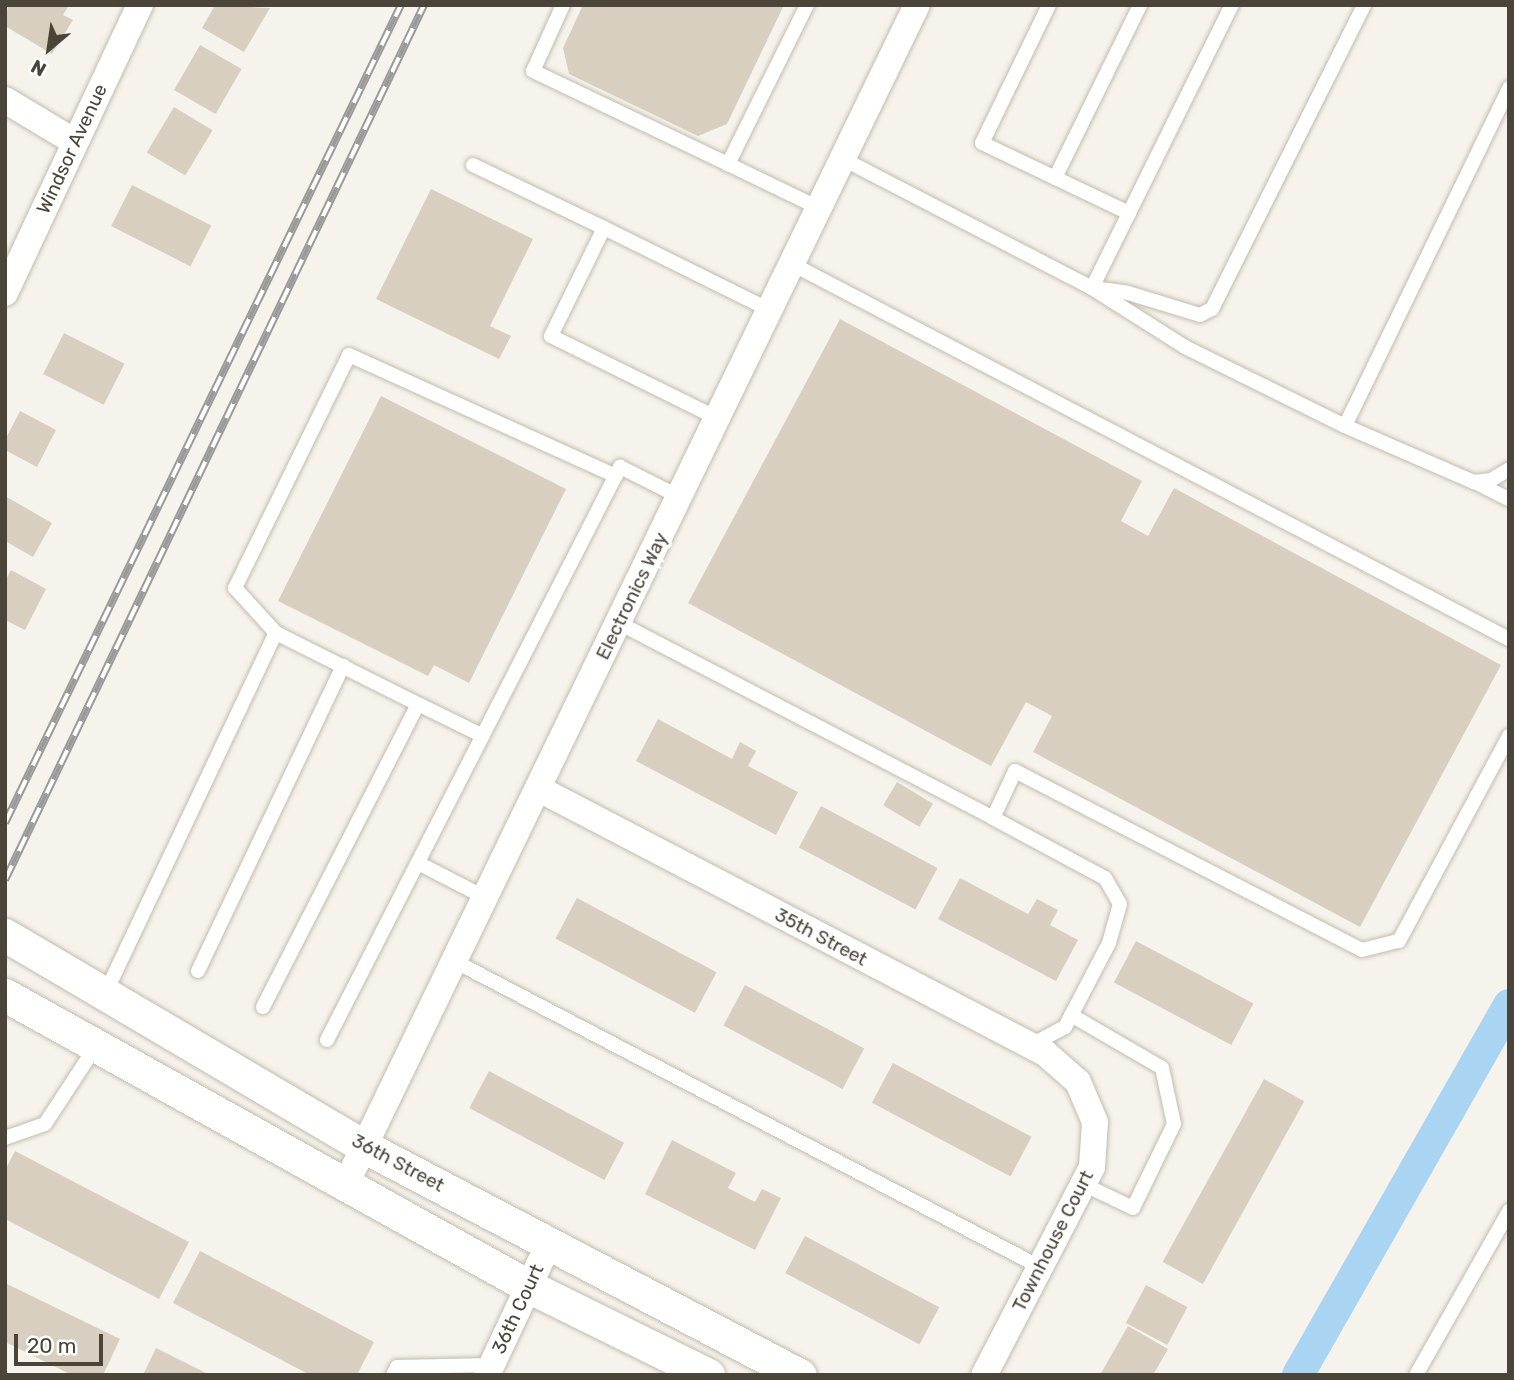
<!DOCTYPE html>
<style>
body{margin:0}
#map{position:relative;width:1514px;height:1380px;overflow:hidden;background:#f6f3ec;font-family:Rubik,sans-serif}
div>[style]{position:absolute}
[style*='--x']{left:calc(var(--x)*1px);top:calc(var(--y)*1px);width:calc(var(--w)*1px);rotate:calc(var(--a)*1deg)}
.canal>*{height:32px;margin:-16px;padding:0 16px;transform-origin:16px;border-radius:16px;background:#a9d4f2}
.building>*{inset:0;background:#d8cfc1;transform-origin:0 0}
.roads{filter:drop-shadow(0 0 2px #c2bbae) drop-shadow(0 0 2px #c2bbae)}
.service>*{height:14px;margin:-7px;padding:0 7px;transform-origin:7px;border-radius:7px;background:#fff}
.minor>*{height:26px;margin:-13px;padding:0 13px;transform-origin:13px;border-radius:13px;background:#fff}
.tertiary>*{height:33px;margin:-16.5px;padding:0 16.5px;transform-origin:16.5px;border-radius:16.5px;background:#fff}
.rail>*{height:8px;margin-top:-4px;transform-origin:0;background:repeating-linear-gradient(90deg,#fff 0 16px,#9a9a9a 0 32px);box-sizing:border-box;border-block:2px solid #9a9a9a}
span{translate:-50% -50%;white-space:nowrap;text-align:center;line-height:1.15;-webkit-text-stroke:7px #fff;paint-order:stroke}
.street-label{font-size:19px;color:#4b4439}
.frame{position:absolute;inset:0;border:7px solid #4b4439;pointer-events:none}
.north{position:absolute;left:14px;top:14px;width:70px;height:70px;-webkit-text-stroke:5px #fff;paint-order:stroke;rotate:209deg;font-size:19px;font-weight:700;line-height:28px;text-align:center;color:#4b4439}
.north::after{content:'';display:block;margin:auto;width:24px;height:32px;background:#4b4439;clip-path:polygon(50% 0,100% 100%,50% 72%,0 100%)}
.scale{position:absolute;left:14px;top:1334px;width:89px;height:32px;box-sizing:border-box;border:4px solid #4b4439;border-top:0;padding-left:9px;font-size:21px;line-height:24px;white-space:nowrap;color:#4b4439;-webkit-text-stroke:5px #fff;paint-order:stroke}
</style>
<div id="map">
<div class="canal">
<i style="--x:1298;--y:1375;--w:426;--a:-60.3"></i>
</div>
<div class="building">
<i style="clip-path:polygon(8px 5px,69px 5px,63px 15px,73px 20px,52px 54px,5px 26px)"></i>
<i style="clip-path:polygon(215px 5px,270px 8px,244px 52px,202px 28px)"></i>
<i style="clip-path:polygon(583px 5px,784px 5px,727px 124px,698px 136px,569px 74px,563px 48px)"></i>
<i style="left:200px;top:45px;width:48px;height:52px;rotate:30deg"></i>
<i style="left:174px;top:107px;width:45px;height:53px;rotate:31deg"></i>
<i style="left:132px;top:185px;width:89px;height:46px;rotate:27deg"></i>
<i style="clip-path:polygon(431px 189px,533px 239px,490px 326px,511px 336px,499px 359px,376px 299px)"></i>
<i style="clip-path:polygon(840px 319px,1142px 481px,1121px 521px,1148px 536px,1174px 488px,1501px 665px,1360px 927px,1033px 752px,1052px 716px,1026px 702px,991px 766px,688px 603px)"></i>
<i style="left:64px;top:333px;width:68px;height:46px;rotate:27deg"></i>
<i style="clip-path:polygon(381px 396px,566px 489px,469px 683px,434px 665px,428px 676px,278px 601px)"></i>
<i style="clip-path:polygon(20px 411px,56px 430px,37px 467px,5px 450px,5px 440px)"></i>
<i style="clip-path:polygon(5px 496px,52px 523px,33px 557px,5px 541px)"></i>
<i style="clip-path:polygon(11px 570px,46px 589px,25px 630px,5px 620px,5px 581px)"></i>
<i style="clip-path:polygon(658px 719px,732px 759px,740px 742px,756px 751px,748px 766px,798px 792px,776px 835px,636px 761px)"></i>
<i style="left:897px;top:782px;width:42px;height:27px;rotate:31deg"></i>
<i style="left:821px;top:806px;width:132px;height:47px;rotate:28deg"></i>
<i style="clip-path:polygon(960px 878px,1028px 914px,1037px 899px,1058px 910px,1050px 925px,1078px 940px,1056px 981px,938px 919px)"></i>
<i style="left:577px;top:898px;width:158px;height:46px;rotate:28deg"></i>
<i style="left:1136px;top:941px;width:133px;height:47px;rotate:28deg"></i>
<i style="left:745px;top:985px;width:135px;height:46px;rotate:28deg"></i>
<i style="left:893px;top:1063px;width:157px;height:45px;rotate:28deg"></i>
<i style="left:489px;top:1071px;width:153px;height:42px;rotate:28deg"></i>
<i style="left:1264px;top:1079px;width:46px;height:209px;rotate:29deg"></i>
<i style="clip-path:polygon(672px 1140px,736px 1173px,728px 1188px,755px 1202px,762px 1189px,781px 1198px,755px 1250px,645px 1194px)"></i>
<i style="clip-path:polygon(15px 1151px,189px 1242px,159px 1299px,5px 1219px,5px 1170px)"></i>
<i style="left:805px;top:1236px;width:152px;height:42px;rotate:28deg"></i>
<i style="clip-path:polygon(200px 1251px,374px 1342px,357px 1375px,310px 1375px,173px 1303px)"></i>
<i style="clip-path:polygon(5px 1283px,120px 1339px,103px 1375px,72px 1375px,5px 1342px)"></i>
<i style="left:1146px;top:1285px;width:47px;height:43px;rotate:28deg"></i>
<i style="clip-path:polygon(1128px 1326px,1168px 1349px,1153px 1375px,1100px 1375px)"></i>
<i style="clip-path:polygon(156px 1348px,210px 1375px,143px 1375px)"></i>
</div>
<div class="roads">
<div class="service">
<i style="--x:563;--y:5;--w:72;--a:114.4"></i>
<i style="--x:533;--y:71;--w:216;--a:25.5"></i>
<i style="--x:807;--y:5;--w:178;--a:116.4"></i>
<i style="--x:728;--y:164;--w:101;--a:25.8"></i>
<i style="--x:1049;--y:5;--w:153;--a:115.9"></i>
<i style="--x:982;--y:143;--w:163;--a:25.5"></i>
<i style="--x:843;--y:159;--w:280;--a:27.4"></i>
<i style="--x:1092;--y:288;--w:316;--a:-63.7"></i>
<i style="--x:473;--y:165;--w:145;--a:25.7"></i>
<i style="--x:1055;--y:178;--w:193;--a:-63.8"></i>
<i style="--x:792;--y:264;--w:809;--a:27.61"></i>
<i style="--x:1092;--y:288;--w:110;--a:32.4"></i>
<i style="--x:1185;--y:347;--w:178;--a:26.3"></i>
<i style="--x:1345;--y:426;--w:141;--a:23.5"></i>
<i style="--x:1474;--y:482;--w:17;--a:-7"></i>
<i style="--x:1491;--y:480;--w:21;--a:-31"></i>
<i style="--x:1094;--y:288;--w:34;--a:8"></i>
<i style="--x:1128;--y:293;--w:75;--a:17"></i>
<i style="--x:1200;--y:315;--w:13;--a:-27"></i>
<i style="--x:1212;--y:309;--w:340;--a:-63.4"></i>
<i style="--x:717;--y:418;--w:185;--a:-153.7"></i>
<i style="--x:551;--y:336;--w:120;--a:-63.9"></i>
<i style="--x:604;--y:228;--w:185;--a:26.3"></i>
<i style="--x:1345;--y:426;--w:376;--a:-64.1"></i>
<i style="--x:1475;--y:482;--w:38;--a:27"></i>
<i style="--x:619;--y:623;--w:422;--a:27.5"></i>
<i style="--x:993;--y:818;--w:52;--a:-64.9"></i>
<i style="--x:1015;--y:771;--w:390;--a:27.3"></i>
<i style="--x:1362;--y:950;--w:38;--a:-14"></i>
<i style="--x:1399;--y:941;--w:233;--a:-61.8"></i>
<i style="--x:276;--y:633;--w:61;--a:-132.3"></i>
<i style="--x:235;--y:588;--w:259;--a:-63.9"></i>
<i style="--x:349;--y:355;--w:293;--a:24.4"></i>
<i style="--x:993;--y:818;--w:127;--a:28.2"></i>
<i style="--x:1105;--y:878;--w:30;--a:60"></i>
<i style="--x:1120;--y:904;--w:41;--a:105.8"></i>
<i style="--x:1109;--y:943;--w:95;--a:117.6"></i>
<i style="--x:1065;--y:1027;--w:40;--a:152"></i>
<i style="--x:418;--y:863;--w:76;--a:27.2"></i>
<i style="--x:456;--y:962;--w:659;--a:27.58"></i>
<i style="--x:198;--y:971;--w:338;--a:-64.6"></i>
<i style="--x:105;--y:994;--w:399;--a:-64.7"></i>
<i style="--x:276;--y:633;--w:159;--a:26.6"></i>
<i style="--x:263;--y:1007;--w:340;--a:-62.9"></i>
<i style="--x:418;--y:704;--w:72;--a:26.2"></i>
<i style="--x:1071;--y:1015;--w:105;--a:30.2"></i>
<i style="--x:1162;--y:1068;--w:57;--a:77.9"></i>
<i style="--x:1174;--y:1124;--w:93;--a:116"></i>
<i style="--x:1133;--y:1208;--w:55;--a:-154.4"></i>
<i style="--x:327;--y:1040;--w:644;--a:-62.92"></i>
<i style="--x:620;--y:467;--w:67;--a:26.6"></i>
<i style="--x:5;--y:1138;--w:42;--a:-19.3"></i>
<i style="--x:45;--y:1124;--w:93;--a:-56.8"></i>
<i style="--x:393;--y:1375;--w:9;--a:-63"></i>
<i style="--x:397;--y:1367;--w:94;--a:-1.2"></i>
<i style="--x:1416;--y:1375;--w:189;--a:-60.4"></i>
</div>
<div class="minor">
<i style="--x:5;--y:100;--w:82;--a:31"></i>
<i style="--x:5;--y:293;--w:318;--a:-64.9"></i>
<i style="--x:539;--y:789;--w:571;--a:27.55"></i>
<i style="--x:1045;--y:1053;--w:44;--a:41.3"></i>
<i style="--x:1078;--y:1082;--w:43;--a:67"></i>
<i style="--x:1095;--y:1122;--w:45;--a:93.8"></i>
<i style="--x:1092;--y:1167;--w:234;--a:117.4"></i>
<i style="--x:345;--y:1186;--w:1312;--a:-64.16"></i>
<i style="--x:487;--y:1375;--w:146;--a:-64.8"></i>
</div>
<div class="tertiary">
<i style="--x:5;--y:935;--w:418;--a:30.5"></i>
<i style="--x:365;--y:1147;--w:491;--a:27.7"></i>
<i style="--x:5;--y:995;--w:599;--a:29.09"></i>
<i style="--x:528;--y:1286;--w:201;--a:26.3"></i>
</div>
</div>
<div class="rail">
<i style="--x:5;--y:823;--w:909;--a:-64.17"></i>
<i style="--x:5;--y:880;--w:970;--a:-64.41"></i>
</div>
<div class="street-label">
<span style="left:72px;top:149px;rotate:-65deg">Windsor Avenue</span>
<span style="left:632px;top:596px;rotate:-64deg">Electronics Way</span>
<span style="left:821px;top:937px;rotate:28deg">35th Street</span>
<span style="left:398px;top:1163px;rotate:28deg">36th Street</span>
<span style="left:1053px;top:1241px;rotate:-63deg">Townhouse Court</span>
<span style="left:518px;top:1309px;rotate:-65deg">36th Court</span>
</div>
<div class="frame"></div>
<div class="north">N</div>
<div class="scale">20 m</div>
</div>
